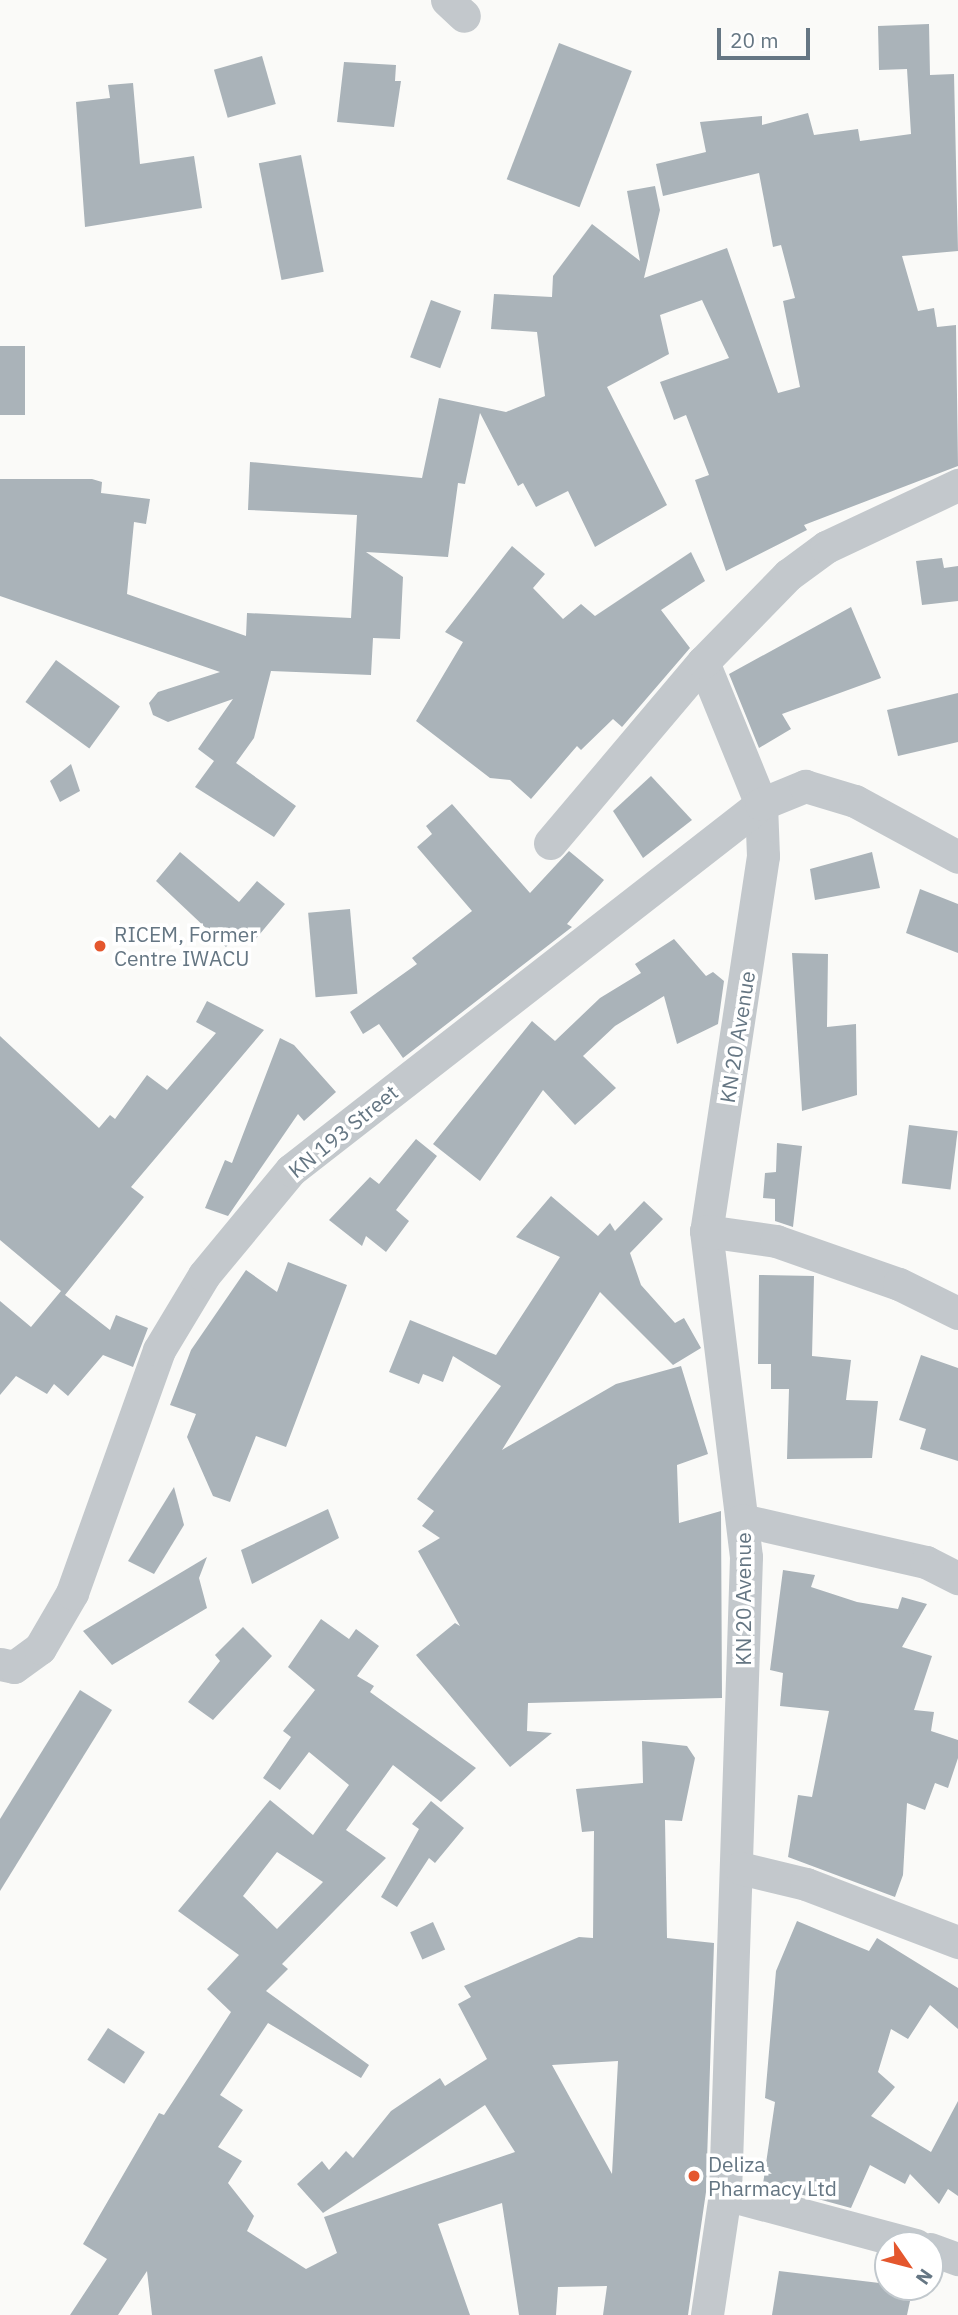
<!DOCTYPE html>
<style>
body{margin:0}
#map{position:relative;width:958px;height:2315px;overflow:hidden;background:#fafaf8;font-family:"IBM Plex Sans",sans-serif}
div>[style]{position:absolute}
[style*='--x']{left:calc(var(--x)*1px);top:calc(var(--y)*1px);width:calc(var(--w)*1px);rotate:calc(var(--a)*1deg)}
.building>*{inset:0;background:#aab3b9;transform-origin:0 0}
.minor>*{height:33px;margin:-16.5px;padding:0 16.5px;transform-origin:16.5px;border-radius:16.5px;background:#c3c8cc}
.dots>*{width:19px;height:19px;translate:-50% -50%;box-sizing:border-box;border:4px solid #fff;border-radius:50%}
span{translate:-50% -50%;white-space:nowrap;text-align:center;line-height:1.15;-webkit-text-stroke:7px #fff;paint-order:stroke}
.poi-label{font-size:21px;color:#657683}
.left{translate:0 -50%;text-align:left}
.street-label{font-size:21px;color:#657683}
.north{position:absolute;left:874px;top:2231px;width:70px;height:70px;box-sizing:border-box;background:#fff;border:2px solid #c1c8cd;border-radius:50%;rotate:125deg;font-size:19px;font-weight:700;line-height:28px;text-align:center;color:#657683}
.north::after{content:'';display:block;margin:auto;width:24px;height:32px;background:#e4572e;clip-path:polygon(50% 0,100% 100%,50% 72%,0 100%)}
.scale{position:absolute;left:717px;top:28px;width:93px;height:32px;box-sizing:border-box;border:4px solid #657683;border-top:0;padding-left:9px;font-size:21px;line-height:24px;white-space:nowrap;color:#657683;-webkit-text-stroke:5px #fff;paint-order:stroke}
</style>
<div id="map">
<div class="building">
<i style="clip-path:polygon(929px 24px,930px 75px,954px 74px,958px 251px,902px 256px,918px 311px,934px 308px,937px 327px,956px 325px,958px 466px,804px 525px,807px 530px,726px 571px,695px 480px,709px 475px,686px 415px,674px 420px,660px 382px,729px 358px,702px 300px,660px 315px,669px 354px,607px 387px,667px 505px,595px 547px,568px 491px,536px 507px,523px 483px,518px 486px,480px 413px,465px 484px,458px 483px,448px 557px,366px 552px,403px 577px,400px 639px,373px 638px,371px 675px,271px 671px,254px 738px,236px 763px,296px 806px,274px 837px,195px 787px,214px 761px,198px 749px,233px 699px,168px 722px,153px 715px,149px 703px,158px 692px,220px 672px,0 596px,0 479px,92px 479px,102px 482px,101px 493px,150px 499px,146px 524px,134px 522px,127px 594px,246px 636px,247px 613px,351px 618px,357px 515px,248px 510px,250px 462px,422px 478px,439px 398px,506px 412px,545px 396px,537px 332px,491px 329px,494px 294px,552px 297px,553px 276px,592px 224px,640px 261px,627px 191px,655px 186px,660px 210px,644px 278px,727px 248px,778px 393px,800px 387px,783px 301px,795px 298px,781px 245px,773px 247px,759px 173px,663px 196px,656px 164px,706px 152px,700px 122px,762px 116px,762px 125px,808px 113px,814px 135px,858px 129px,860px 141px,911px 134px,907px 69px,879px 70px,878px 26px)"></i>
<i style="left:559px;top:43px;width:78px;height:146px;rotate:21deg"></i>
<i style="left:262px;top:56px;width:50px;height:50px;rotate:74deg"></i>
<i style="clip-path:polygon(344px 62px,396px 65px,395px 81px,401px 81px,394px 127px,337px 122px)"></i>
<i style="clip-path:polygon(133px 83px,140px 164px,194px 156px,202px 208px,85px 227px,76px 102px,110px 98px,108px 85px)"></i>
<i style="left:301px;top:155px;width:119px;height:43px;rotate:79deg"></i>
<i style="left:431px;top:300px;width:32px;height:61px;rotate:20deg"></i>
<i style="left:0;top:346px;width:25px;height:69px"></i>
<i style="clip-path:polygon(512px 546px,545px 574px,533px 588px,563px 619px,581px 604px,595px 616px,691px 552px,705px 581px,661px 610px,690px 648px,622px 727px,613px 719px,581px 750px,577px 746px,531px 799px,510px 780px,490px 778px,416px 721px,463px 642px,445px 632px)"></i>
<i style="clip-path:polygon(942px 558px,944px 568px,958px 566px,958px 601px,922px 605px,916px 561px)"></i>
<i style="clip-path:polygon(851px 607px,881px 678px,782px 714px,791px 729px,759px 748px,729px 674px)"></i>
<i style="left:56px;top:660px;width:79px;height:52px;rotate:36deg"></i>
<i style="clip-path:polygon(958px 693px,958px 742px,898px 756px,887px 710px)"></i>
<i style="clip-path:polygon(71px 764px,80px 791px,60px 802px,50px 781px)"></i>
<i style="clip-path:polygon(651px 776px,692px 820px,643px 858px,613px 811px)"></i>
<i style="clip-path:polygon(452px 804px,530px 893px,569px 851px,604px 880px,567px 924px,572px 927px,403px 1058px,379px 1024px,363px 1034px,350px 1012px,417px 964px,412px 958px,472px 911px,417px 847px,432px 834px,426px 826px)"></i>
<i style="clip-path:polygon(180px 852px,239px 902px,257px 881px,285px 904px,254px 941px,241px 929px,226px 947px,156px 881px)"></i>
<i style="clip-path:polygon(872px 852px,880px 888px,815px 900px,810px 869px)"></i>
<i style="clip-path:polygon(920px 889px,958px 904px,958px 953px,906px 933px)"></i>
<i style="left:350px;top:909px;width:85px;height:42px;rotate:85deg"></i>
<i style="clip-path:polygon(674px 939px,706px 976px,713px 972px,724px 981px,718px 1024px,677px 1044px,664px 996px,615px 1026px,583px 1056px,616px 1088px,575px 1125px,543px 1090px,480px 1181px,433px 1144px,532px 1021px,555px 1041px,600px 998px,641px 973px,635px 964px)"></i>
<i style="clip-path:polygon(792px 953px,828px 954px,827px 1027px,856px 1024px,857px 1095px,802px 1111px)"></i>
<i style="clip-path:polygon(207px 1001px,264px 1030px,131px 1187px,144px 1197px,65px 1295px,110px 1330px,116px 1315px,148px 1328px,133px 1367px,103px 1355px,68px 1396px,54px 1384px,47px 1394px,16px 1376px,0 1395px,0 1301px,31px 1327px,61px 1291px,0 1240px,0 1036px,99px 1128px,110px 1115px,115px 1119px,147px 1075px,167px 1090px,216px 1033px,196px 1022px)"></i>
<i style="clip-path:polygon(280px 1038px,294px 1045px,336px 1092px,304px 1121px,298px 1114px,228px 1216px,205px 1208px,225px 1160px,232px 1163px)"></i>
<i style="left:909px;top:1125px;width:49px;height:59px;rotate:7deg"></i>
<i style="clip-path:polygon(416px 1139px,437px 1156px,396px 1210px,409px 1221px,386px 1252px,366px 1236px,362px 1246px,329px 1220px,370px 1177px,379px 1184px)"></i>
<i style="clip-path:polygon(777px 1143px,802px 1146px,793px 1227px,775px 1221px,775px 1199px,763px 1198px,765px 1173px,776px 1172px)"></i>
<i style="clip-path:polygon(551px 1196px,598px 1236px,610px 1223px,615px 1231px,644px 1201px,663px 1219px,630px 1253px,641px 1285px,675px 1323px,684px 1318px,701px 1348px,673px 1365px,600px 1292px,502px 1450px,616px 1384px,681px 1366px,708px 1454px,677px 1465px,679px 1523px,721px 1511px,722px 1698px,528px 1703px,527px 1731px,552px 1733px,510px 1767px,416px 1655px,455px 1623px,460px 1626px,418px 1551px,440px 1538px,422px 1526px,434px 1511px,417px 1499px,501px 1386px,453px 1356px,443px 1382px,423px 1374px,419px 1384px,389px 1372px,410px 1320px,496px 1355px,560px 1257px,516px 1237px)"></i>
<i style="clip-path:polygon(288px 1262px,347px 1285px,286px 1447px,256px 1436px,230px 1502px,213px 1496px,187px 1437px,196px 1414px,170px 1405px,191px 1350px,246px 1270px,277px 1292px)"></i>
<i style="clip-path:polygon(759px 1275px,814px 1276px,812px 1356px,851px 1360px,846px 1400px,878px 1401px,872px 1458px,787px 1459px,789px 1389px,771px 1389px,771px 1364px,758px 1364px)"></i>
<i style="clip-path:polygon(921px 1355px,958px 1368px,958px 1461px,920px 1449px,926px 1429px,899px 1420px)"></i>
<i style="clip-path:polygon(174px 1487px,184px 1525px,154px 1574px,128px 1561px)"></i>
<i style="clip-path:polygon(328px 1509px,339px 1538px,252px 1584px,241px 1550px)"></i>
<i style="clip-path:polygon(207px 1557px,199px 1578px,207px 1608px,112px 1665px,83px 1631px)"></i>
<i style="clip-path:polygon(783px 1570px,815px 1575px,811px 1587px,857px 1602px,898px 1609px,902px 1597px,927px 1604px,902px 1647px,932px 1656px,914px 1710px,934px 1712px,931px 1731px,958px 1740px,958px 1758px,948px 1788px,935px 1783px,925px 1810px,907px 1803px,903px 1875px,895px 1897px,788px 1857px,798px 1795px,812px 1797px,829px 1711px,780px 1706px,783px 1673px,770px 1670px)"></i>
<i style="clip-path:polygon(evenodd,321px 1619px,349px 1639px,356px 1629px,379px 1646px,357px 1676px,374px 1686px,370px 1692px,476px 1768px,441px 1802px,393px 1765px,346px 1830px,386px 1858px,282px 1964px,288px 1969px,266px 1991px,369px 2065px,361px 2078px,268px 2023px,220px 2095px,243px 2110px,218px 2147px,242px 2161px,228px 2183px,254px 2216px,247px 2231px,306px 2269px,337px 2253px,324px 2217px,515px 2152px,485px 2105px,323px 2213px,297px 2184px,322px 2161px,329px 2170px,346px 2151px,353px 2158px,391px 2111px,440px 2078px,445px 2086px,487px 2059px,458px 2004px,471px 1997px,464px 1986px,579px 1937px,593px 1938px,594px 1831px,582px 1832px,576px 1789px,643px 1783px,642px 1741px,687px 1746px,695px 1758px,682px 1821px,665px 1820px,667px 1938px,714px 1943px,706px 2192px,688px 2315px,603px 2315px,607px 2286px,558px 2287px,556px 2315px,519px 2315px,502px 2203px,438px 2224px,470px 2315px,152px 2315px,147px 2271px,118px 2315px,70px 2315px,107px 2259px,83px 2244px,159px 2113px,164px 2115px,231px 2012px,207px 1989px,239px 1955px,178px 1911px,270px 1800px,313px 1835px,349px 1785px,309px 1752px,280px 1790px,263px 1778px,291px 1737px,283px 1731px,315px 1690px,288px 1667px,321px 1619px,277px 1852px,323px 1882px,277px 1929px,243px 1896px,277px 1852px,321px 1619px,618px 2061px,612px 2174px,552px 2065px,618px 2061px)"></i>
<i style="clip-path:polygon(243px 1627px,272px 1656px,213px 1720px,188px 1702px,220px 1661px,215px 1655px)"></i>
<i style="clip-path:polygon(80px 1690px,112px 1710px,0 1891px,0 1819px)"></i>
<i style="clip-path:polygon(431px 1801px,464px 1828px,435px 1863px,429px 1858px,397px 1907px,381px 1897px,419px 1829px,412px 1824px)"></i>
<i style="clip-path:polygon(797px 1921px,869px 1951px,877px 1938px,958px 1988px,958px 2029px,930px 2005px,908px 2039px,891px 2029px,878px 2072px,895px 2087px,871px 2116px,931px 2152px,958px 2101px,958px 2196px,948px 2189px,939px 2204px,910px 2174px,905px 2184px,870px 2165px,851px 2208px,763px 2184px,775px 2102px,765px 2098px,776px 1971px)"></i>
<i style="left:433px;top:1922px;width:30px;height:25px;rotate:66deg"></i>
<i style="left:108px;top:2028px;width:44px;height:38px;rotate:33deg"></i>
<i style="clip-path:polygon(779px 2271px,913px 2287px,907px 2315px,772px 2315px)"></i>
</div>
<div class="minor">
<i style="--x:447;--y:0;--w:23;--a:43"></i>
<i style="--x:703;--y:662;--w:153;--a:67.8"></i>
<i style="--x:761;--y:804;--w:52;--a:87.8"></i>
<i style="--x:763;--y:856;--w:379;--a:98.6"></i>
<i style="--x:706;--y:1231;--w:328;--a:83"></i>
<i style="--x:746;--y:1557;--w:637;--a:91.89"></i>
<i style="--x:725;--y:2194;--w:122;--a:98.5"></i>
<i style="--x:550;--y:843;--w:237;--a:-49.8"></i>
<i style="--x:703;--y:662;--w:122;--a:-45.7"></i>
<i style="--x:788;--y:575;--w:47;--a:-36.4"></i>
<i style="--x:826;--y:547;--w:146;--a:-25.2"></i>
<i style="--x:706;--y:1231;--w:71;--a:8.1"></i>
<i style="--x:776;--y:1241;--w:130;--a:19.3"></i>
<i style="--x:899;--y:1284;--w:66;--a:26.2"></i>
<i style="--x:742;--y:1520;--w:189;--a:12.9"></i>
<i style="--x:926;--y:1562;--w:36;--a:27"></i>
<i style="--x:0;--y:1664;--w:14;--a:12"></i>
<i style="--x:14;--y:1667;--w:32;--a:-36"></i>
<i style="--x:40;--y:1648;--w:64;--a:-59.8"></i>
<i style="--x:72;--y:1593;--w:258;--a:-70.3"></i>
<i style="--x:159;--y:1350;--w:87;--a:-59"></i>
<i style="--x:204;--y:1275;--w:136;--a:-50.4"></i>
<i style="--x:291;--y:1170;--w:596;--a:-37.91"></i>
<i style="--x:761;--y:804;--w:48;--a:-22.2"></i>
<i style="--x:805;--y:786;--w:52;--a:16.7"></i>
<i style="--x:855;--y:801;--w:117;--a:28.5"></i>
<i style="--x:740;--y:1868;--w:68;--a:13.6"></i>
<i style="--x:806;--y:1884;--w:163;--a:20.9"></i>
<i style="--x:725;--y:2194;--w:198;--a:15"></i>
<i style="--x:930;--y:2249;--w:30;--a:20"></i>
</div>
<div class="dots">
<i style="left:100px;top:946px;background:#e4572e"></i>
<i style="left:694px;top:2176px;background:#e4572e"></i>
</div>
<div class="poi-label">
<span class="left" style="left:114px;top:946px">RICEM, Former<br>Centre IWACU</span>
<span class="left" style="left:708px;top:2176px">Deliza<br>Pharmacy Ltd</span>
</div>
<div class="street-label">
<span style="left:737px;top:1037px;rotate:-81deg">KN 20 Avenue</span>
<span style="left:343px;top:1131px;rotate:-39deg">KN 193 Street</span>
<span style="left:743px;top:1599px;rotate:-90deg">KN 20 Avenue</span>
</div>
<div class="north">N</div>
<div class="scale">20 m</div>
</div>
